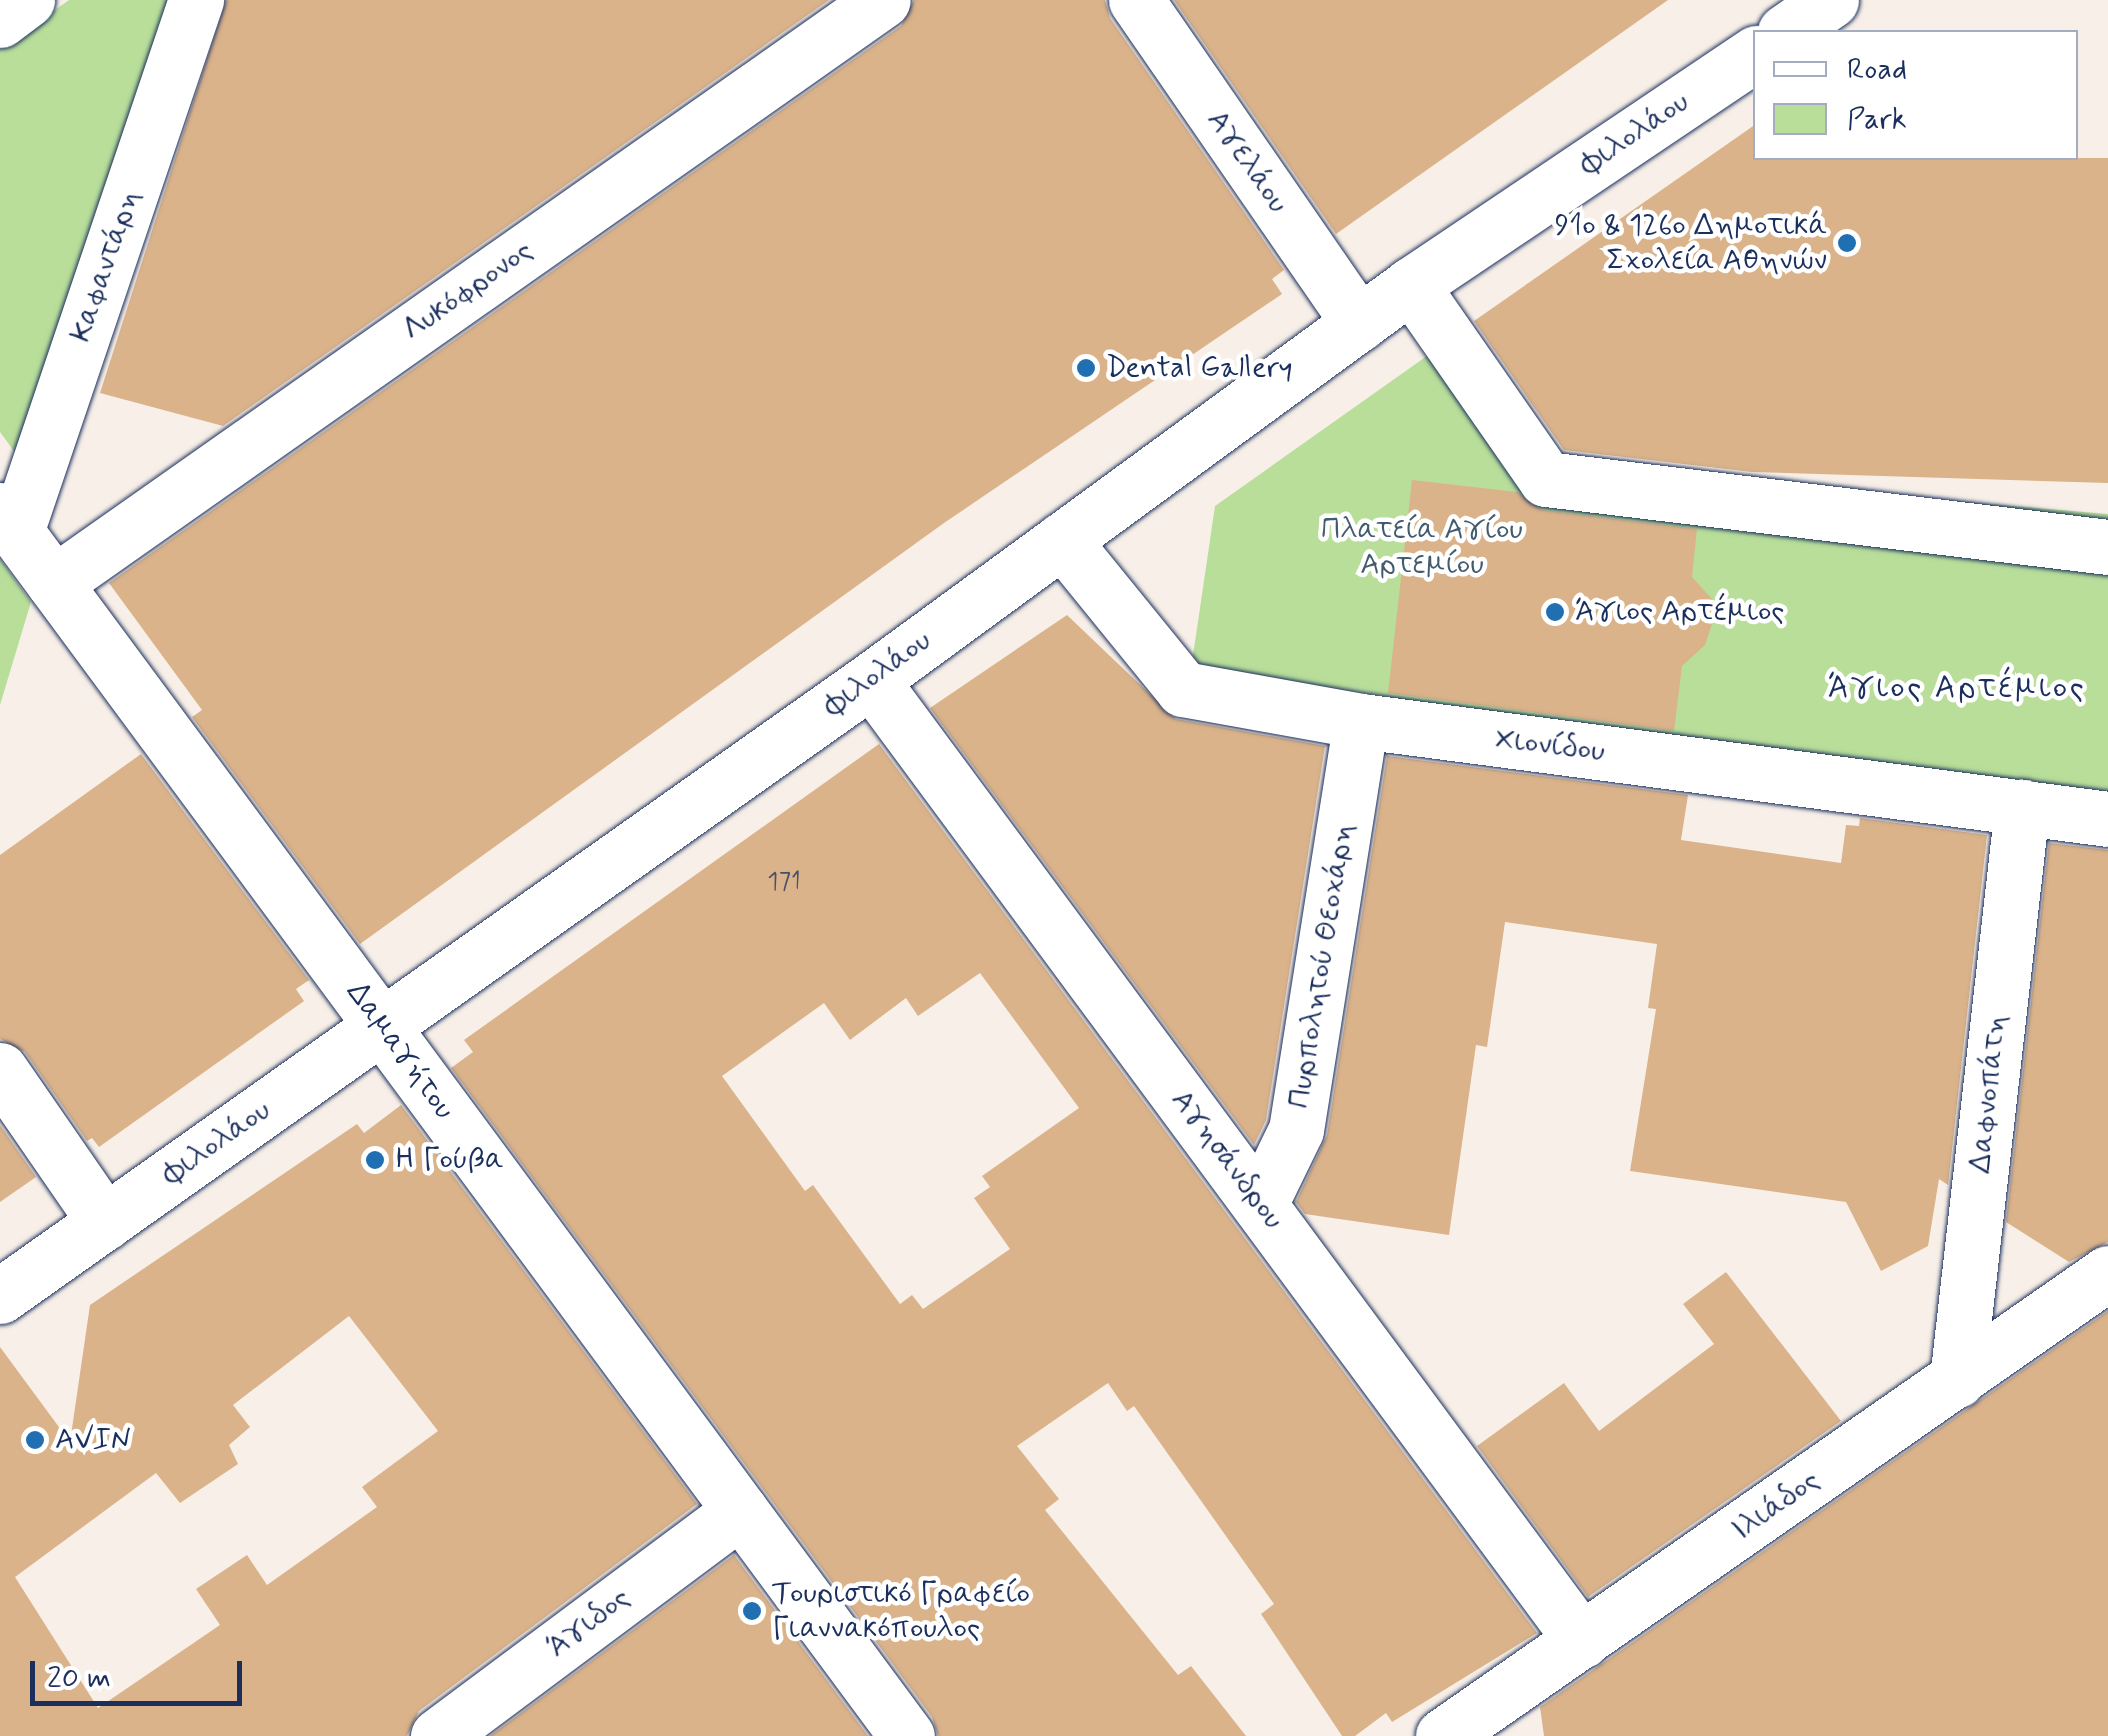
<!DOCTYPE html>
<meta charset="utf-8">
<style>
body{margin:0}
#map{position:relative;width:2108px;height:1736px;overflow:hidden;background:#f8f0e8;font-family:Mynerve,sans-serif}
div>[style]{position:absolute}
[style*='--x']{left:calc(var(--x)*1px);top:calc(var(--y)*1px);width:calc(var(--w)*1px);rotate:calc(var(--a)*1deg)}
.green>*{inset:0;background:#b8de9a}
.building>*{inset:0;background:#dab38b}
.roads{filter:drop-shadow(0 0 2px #1b2f5e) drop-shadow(0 0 2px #1b2f5e)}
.minor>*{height:55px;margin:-27.5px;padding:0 27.5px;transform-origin:27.5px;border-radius:27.5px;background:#fff}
.major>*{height:55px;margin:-27.5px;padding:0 27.5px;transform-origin:27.5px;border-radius:27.5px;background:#fff}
.dots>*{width:28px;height:28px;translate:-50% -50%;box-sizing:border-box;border:5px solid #fff;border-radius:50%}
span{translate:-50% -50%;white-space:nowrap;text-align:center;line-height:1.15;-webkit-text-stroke:9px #fff;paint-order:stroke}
.number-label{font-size:25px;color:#4b5069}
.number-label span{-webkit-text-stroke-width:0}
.street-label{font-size:30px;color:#1b2f5e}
.poi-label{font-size:30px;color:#1b2f5e}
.right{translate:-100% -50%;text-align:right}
.left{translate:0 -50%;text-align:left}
.park-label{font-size:30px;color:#425b6d}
.neighbourhood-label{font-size:32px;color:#1b2f5e;letter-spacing:2.5px}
.legend{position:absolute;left:1753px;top:30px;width:325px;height:130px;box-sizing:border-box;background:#fff;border:2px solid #a4acbf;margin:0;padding:12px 18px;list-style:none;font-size:30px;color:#1b2f5e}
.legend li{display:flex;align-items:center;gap:20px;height:50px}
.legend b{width:50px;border:2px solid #a4acbf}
.scale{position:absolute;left:30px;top:1661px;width:212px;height:45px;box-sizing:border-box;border:5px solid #1b2f5e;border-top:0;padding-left:12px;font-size:30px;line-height:35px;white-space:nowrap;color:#1b2f5e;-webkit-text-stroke:8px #fff;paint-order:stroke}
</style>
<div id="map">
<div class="green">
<i style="clip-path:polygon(69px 0,169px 0,27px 469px,0 432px,0 49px)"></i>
<i style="clip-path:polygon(1458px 334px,1553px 467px,2108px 514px,2108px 829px,1379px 695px,1191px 669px,1215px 506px)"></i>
<i style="clip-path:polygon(0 559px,31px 602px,0 705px)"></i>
</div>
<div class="building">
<i style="clip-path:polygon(226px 0,829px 0,223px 426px,100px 393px)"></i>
<i style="clip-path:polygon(914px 0,1105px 0,1110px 18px,1284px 270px,1272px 279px,1282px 294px,944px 523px,360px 944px,192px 717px,202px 710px,109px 583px,901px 26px)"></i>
<i style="clip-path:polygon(1174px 0,1668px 0,1336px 234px)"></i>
<i style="clip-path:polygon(1756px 124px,1756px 158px,2108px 158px,2108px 483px,1752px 472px,1564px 450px,1474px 321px)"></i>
<i style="clip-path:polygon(1412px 480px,1517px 492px,1542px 510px,1697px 529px,1692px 577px,1712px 599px,1712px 624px,1705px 645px,1682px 666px,1674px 731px,1388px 693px)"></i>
<i style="clip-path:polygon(1067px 615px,1176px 719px,1325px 746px,1266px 1120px,1254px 1145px,930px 708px)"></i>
<i style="clip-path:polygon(evenodd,879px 744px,1537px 1633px,1392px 1722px,1386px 1713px,1355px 1736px,1342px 1736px,1261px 1614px,1274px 1604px,1134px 1406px,1127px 1411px,1108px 1383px,1017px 1446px,1059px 1499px,1045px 1510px,1178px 1675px,1191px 1666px,1246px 1736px,938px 1736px,932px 1717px,451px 1068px,473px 1052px,464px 1040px,879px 744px,980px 973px,1079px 1108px,982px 1176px,990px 1187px,974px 1198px,1010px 1249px,923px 1309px,912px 1295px,900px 1304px,813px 1185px,805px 1191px,722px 1076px,824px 1003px,850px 1040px,906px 998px,918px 1016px,980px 973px)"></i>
<i style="clip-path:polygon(141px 754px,309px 980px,296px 989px,304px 1001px,99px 1147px,92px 1138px,87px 1141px,25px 1052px,0 1039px,0 855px)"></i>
<i style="clip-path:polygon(1387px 756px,1688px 795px,1681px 840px,1841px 863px,1846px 825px,1859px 826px,1860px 818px,1987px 835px,1948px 1185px,1939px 1179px,1928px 1246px,1881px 1271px,1846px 1202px,1630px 1171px,1656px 1009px,1648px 1008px,1657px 944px,1505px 922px,1487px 1047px,1476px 1045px,1449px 1235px,1305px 1214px,1296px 1202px,1327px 1135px)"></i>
<i style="clip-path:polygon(2049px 843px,2108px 850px,2108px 1242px,2069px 1262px,2006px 1222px)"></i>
<i style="clip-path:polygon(evenodd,401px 1105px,697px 1504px,419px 1711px,407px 1736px,0 1736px,0 1347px,70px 1442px,90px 1305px,357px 1124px,364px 1133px,401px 1105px,349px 1316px,438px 1431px,362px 1487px,377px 1507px,267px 1585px,247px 1555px,196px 1589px,220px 1625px,98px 1708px,15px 1577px,156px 1473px,180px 1503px,238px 1464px,229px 1445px,250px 1427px,233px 1405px,349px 1316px)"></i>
<i style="clip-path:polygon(0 1125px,36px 1177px,0 1202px)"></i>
<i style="clip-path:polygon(1726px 1272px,1841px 1421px,1588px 1597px,1477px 1446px,1564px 1383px,1599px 1431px,1714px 1344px,1683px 1304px)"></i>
<i style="clip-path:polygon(2108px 1311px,2108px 1736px,1544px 1736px,1540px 1707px)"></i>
<i style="clip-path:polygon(734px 1555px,868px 1736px,490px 1736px)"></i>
</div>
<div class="roads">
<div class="minor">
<i style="--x:1136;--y:0;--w:393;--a:55.4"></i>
<i style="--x:0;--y:20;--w:34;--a:-37"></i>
<i style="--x:1411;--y:285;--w:236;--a:55.2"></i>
<i style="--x:1546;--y:479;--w:566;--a:6.9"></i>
<i style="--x:0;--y:510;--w:1525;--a:53.51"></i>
<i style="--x:16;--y:532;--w:562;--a:-71.31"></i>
<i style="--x:1062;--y:540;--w:192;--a:50.9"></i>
<i style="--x:1183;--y:689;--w:181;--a:10.2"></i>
<i style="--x:1361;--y:721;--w:753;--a:7.47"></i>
<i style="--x:54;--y:583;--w:1013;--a:-35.12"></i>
<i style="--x:871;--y:680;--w:1195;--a:53.5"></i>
<i style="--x:0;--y:1070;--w:185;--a:55.4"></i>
<i style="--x:1260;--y:1204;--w:82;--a:-64.1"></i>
<i style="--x:1296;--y:1130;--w:414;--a:-81"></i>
<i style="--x:1957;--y:1380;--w:577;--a:-83.53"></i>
<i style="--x:438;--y:1736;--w:377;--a:-36.7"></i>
<i style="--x:1443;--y:1736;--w:810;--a:-34.85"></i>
</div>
<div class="major">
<i style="--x:1785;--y:32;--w:56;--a:-34.8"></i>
<i style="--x:0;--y:1296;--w:1067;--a:-35.27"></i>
<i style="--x:871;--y:680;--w:669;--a:-36.18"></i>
<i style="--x:1411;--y:285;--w:416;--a:-33.9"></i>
</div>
</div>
<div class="dots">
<i style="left:1847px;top:243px;background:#1f6fb2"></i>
<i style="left:1086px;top:368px;background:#1f6fb2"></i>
<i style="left:1555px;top:612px;background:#1f6fb2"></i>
<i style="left:375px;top:1160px;background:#1f6fb2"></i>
<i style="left:35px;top:1440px;background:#1f6fb2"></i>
<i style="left:752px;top:1611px;background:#1f6fb2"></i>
</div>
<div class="number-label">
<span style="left:784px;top:883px">171</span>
</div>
<div class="street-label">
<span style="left:1635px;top:134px;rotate:-34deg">Φιλολάου</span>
<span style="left:1247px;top:162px;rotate:55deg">Αγελάου</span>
<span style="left:106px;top:266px;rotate:-71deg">Καφαντάρη</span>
<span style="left:468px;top:291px;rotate:-35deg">Λυκόφρονος</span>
<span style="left:878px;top:674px;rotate:-36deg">Φιλολάου</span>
<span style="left:1550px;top:746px;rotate:7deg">Χιονίδου</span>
<span style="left:1322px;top:966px;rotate:-81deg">Πυρπολητού Θεοχάρη</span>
<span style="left:400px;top:1051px;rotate:54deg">Δαμαγήτου</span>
<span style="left:1989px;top:1094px;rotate:-84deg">Δαφνοπάτη</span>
<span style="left:217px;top:1143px;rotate:-35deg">Φιλολάου</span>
<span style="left:1227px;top:1160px;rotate:53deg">Αγησάνδρου</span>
<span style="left:1776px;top:1506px;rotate:-35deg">Ιλιάδος</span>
<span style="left:589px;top:1623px;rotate:-37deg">Άγιδος</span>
</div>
<div class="poi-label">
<span class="right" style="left:1827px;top:243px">91ο &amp; 126ο Δημοτικά<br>Σχολεία Αθηνών</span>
<span class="left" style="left:1106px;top:368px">Dental Gallery</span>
<span class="left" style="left:1575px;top:612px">Άγιος Αρτέμιος</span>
<span class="left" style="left:395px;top:1160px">Η Γούβα</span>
<span class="left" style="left:55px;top:1440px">AVIN</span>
<span class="left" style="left:772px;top:1611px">Τουριστικό Γραφείο<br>Γιαννακόπουλος</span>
</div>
<div class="park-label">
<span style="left:1422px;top:547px">Πλατεία Αγίου<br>Αρτεμίου</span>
</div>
<div class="neighbourhood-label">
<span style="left:1957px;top:688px">Άγιος Αρτέμιος</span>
</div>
<ul class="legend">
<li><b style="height:12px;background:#fff"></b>Road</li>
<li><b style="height:28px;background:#b8de9a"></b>Park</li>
</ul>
<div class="scale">20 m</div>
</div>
